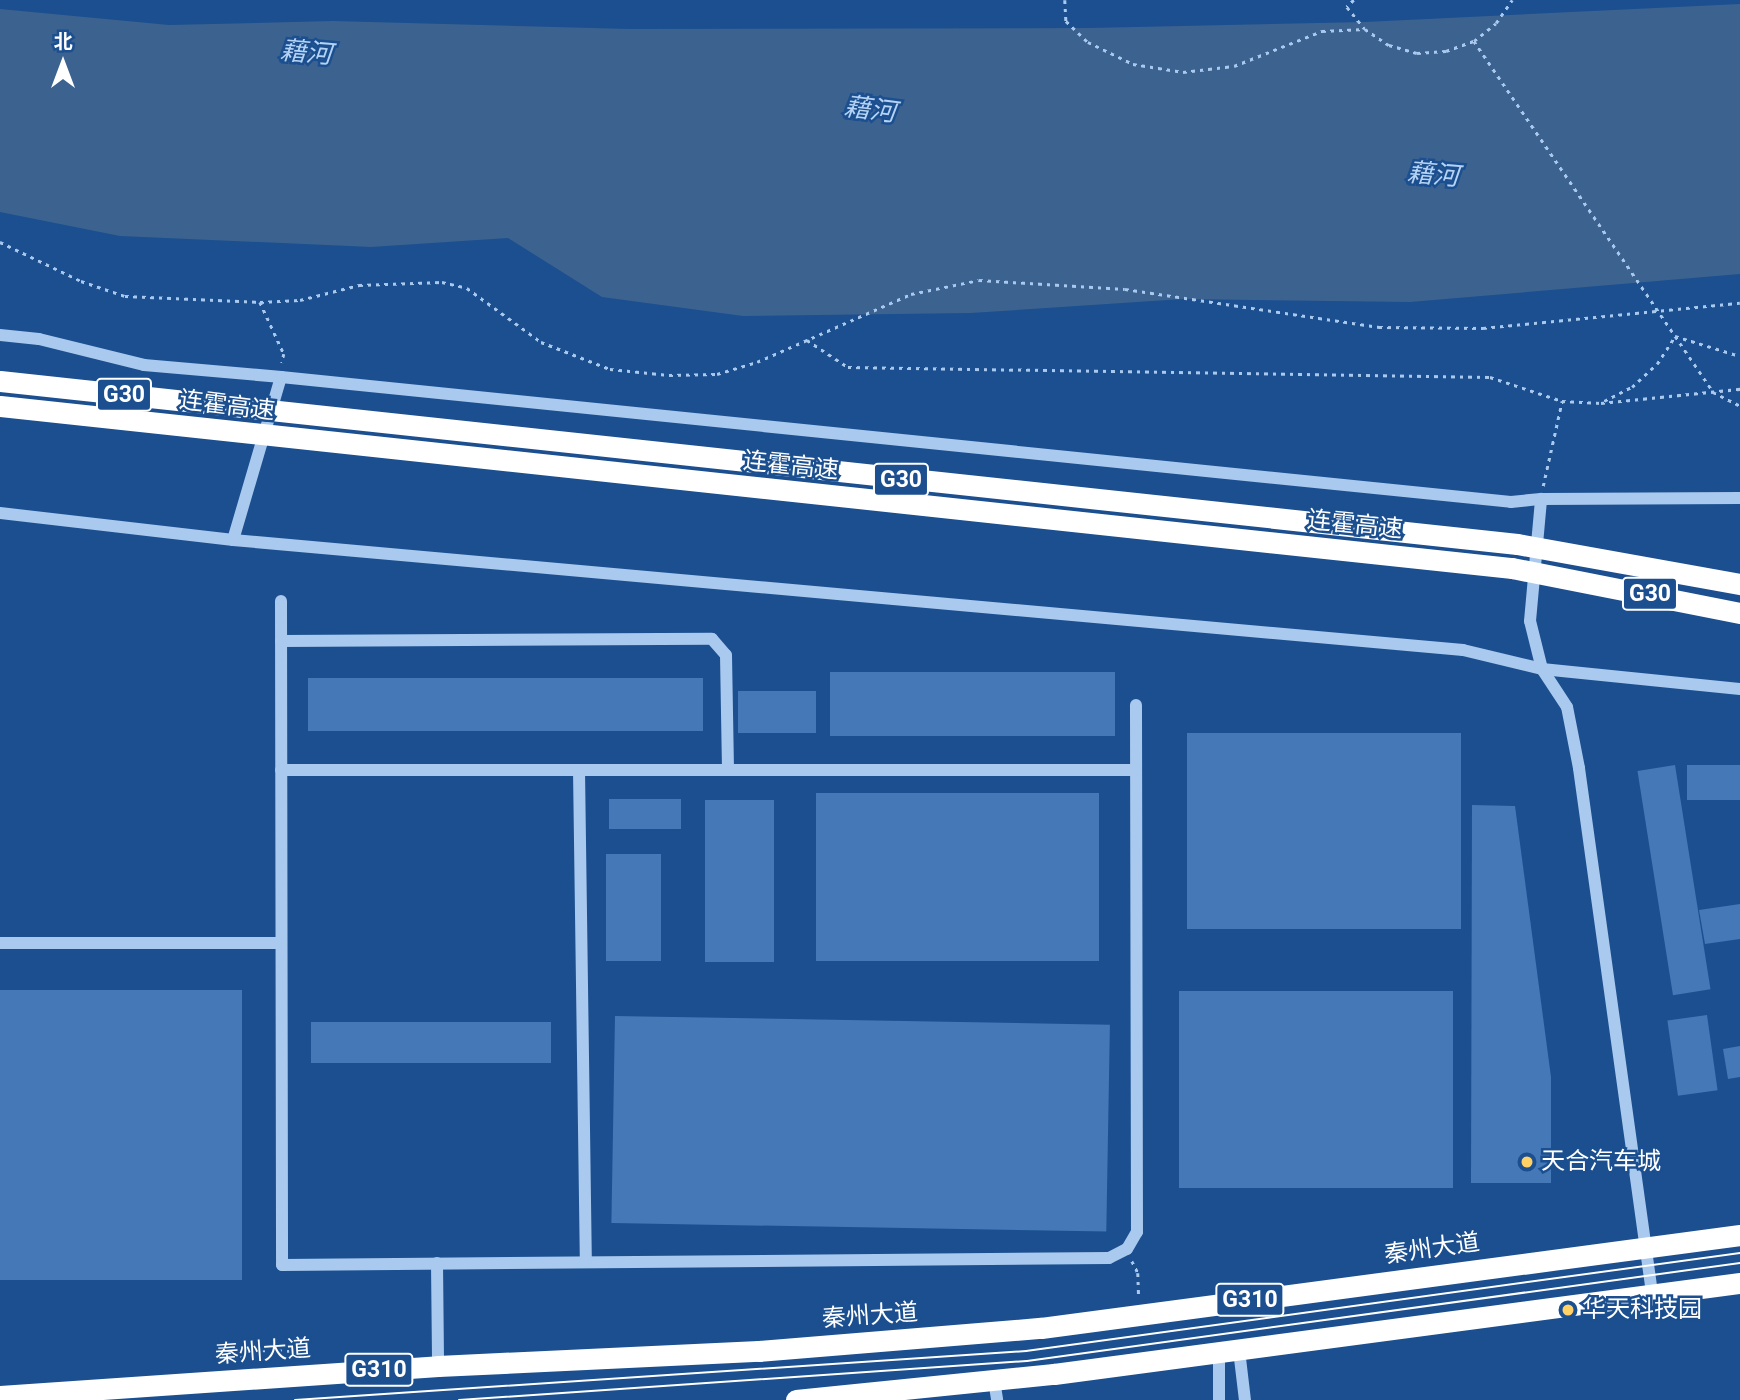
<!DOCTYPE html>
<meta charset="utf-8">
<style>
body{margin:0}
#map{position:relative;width:1740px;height:1400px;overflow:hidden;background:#1b4f8f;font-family:Roboto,"Noto Sans SC",sans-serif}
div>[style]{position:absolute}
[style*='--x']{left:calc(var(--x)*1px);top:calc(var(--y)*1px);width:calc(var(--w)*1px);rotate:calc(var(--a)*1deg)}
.water>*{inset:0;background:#3c6290}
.building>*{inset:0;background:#4478b7;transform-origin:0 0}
.path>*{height:2.5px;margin-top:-1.25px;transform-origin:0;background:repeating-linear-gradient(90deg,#a9c9ee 0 3.5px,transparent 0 8.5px)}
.minor>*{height:12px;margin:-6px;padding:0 6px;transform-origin:6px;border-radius:6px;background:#a9c9ee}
.highway>*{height:21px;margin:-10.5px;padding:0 10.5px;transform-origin:10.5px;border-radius:10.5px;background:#fff}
.tram>*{height:2px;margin:-1px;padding:0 1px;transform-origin:1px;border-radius:1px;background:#fff}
.dots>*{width:19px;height:19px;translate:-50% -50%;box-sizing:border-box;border:4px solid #1b4f8f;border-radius:50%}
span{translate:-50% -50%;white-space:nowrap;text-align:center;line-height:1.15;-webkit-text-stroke:5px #1b4f8f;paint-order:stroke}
.shield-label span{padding:2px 5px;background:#1b4f8f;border:2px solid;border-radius:5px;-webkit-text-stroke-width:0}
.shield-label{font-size:23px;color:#fff;font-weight:700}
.street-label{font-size:24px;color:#fff}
.poi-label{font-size:24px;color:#fff}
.left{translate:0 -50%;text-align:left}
.water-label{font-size:26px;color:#b5d3f5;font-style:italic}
.north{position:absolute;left:28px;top:28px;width:70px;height:70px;-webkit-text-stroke:5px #1b4f8f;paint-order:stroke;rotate:0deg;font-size:19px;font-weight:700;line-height:28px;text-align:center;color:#fff}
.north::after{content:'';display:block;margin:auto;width:24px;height:32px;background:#fff;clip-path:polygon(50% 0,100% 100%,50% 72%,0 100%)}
</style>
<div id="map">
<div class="water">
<i style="clip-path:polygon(1740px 4px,1740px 274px,1410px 302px,1183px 299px,971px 313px,743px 316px,602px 297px,508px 238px,371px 247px,120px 236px,0 212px,0 9px,169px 25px,333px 21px,629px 29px,1090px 28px,1365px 22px)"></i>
</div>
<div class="building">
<i style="left:1115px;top:672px;width:64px;height:285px;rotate:90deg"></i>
<i style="left:703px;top:678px;width:53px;height:395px;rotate:90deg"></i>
<i style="left:738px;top:691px;width:78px;height:42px"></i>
<i style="left:1187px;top:733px;width:274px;height:196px"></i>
<i style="left:1675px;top:765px;width:227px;height:38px;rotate:81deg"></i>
<i style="left:1740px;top:765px;width:35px;height:53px;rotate:90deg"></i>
<i style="left:1099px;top:793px;width:168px;height:283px;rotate:90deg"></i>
<i style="left:609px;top:799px;width:72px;height:30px"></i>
<i style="left:774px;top:800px;width:162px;height:69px;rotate:90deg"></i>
<i style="clip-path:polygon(1472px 805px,1515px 806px,1551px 1077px,1551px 1183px,1471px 1183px)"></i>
<i style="left:661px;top:854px;width:107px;height:55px;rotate:90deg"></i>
<i style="clip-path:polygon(1740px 904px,1740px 939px,1705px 944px,1699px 910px)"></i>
<i style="left:0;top:990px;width:242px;height:290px"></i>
<i style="left:1179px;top:991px;width:274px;height:197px"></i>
<i style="left:1707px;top:1015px;width:76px;height:40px;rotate:82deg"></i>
<i style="left:615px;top:1016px;width:495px;height:207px;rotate:1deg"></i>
<i style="left:551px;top:1022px;width:41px;height:240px;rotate:90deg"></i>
<i style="clip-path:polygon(1740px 1046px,1740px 1077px,1728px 1079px,1723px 1049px)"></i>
</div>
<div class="path">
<i style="--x:1065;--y:0;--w:21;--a:87"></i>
<i style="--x:1066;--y:21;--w:30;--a:44"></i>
<i style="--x:1088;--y:42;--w:50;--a:26.1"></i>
<i style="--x:1133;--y:64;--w:51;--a:9.1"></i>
<i style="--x:1183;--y:72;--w:51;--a:-6.7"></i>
<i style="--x:1234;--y:66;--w:95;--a:-21.7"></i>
<i style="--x:1322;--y:31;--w:43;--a:-2.7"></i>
<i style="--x:1354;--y:0;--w:10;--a:135"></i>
<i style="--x:1347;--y:7;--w:28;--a:51"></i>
<i style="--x:1365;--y:29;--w:29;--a:34"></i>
<i style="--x:1389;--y:45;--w:29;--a:16"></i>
<i style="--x:1417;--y:53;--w:29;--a:-4"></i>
<i style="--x:1446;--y:51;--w:30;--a:-20"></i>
<i style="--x:1474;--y:41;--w:28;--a:-39"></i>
<i style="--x:1496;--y:23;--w:28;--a:-55"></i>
<i style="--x:1474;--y:41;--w:425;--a:55.7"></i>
<i style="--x:1713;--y:392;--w:30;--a:27"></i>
<i style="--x:0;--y:242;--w:90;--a:25.7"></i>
<i style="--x:81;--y:281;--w:46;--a:18.8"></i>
<i style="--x:125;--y:296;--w:135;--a:2.5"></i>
<i style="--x:260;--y:302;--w:40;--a:-2.9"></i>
<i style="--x:300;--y:300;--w:61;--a:-14.3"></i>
<i style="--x:359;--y:285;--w:83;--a:-2.1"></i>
<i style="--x:442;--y:282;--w:26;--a:13"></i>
<i style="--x:467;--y:288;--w:92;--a:36.1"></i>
<i style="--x:541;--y:342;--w:74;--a:21.4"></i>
<i style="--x:610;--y:369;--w:59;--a:5.8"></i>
<i style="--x:669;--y:375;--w:48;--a:-1.2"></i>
<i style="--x:717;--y:374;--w:42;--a:-16.7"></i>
<i style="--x:757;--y:362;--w:168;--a:-23.8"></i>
<i style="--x:911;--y:294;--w:69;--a:-11.6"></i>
<i style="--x:979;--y:280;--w:146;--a:3.5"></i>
<i style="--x:1125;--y:289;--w:257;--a:8.5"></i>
<i style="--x:1379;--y:327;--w:104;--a:0.6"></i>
<i style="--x:1483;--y:328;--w:258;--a:-5.6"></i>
<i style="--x:260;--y:302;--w:57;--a:65.2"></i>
<i style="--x:284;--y:354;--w:9;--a:103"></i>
<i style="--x:807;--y:340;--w:49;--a:33.4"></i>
<i style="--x:848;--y:367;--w:642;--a:0.89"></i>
<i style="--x:1490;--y:377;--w:76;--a:18.4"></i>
<i style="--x:1604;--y:401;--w:31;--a:-27"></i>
<i style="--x:1632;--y:387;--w:34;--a:-43"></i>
<i style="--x:1657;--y:364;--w:33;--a:-57"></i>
<i style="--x:1675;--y:336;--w:68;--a:17.1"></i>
<i style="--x:1543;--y:486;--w:87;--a:-77.4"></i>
<i style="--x:1562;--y:401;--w:39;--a:3"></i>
<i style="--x:1601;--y:403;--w:140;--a:-5.8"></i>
<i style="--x:1132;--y:1261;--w:13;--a:63"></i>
<i style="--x:1138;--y:1273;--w:25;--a:88"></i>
<i style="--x:232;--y:1360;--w:21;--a:-25"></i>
<i style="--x:254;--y:1362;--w:12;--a:-95"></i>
<i style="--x:253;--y:1350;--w:50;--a:1.1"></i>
<i style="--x:303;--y:1351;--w:4;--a:76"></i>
</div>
<div class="minor">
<i style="--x:0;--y:335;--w:39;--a:6"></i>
<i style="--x:39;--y:339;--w:108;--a:13.9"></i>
<i style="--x:144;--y:365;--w:138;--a:5"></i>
<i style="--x:0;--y:513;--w:235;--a:6.6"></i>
<i style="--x:233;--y:540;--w:1235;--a:5.11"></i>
<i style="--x:1463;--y:650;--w:81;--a:13.5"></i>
<i style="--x:1542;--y:669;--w:199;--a:5.8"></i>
<i style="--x:233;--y:540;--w:170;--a:-73.6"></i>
<i style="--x:281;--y:377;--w:1236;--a:5.8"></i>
<i style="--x:1511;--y:502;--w:30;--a:-6"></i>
<i style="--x:281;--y:601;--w:664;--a:89.91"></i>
<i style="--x:282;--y:1265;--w:827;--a:-0.48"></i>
<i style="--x:1109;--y:1258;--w:20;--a:-27"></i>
<i style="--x:1127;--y:1249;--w:20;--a:-60"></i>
<i style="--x:1137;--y:1232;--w:527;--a:-90.11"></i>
<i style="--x:281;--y:641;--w:431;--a:-0.3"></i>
<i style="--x:712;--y:639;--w:21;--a:49"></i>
<i style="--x:726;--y:655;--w:115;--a:89"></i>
<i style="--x:281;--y:770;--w:855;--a:0"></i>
<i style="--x:579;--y:770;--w:492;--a:89.2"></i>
<i style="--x:0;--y:943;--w:281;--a:0"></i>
<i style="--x:437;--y:1263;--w:103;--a:89.4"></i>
<i style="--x:1652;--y:1293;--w:530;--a:-97.92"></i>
<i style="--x:1579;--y:768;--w:62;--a:-101.1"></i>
<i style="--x:1567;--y:707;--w:45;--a:-123.3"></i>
<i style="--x:1542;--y:669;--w:49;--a:-104"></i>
<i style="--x:1530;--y:621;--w:122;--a:-84.8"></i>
<i style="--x:1541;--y:499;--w:199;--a:-0.3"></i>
<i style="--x:1239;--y:1350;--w:50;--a:83.2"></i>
<i style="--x:994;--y:1380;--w:20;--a:81"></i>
<i style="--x:1219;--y:1400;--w:48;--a:-90"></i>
</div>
<div class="highway">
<i style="--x:0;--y:381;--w:1526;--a:6.13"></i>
<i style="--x:1517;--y:544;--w:227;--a:10.2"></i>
<i style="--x:0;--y:406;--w:1521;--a:6.12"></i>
<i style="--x:1512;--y:568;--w:232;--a:11.2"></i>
<i style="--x:0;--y:1396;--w:439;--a:-3.9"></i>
<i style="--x:438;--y:1366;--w:321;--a:-2.7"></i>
<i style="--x:759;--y:1351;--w:283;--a:-4.7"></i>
<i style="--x:1041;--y:1328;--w:705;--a:-7.58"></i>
<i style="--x:796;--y:1400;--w:259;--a:-5.8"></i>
<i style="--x:1054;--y:1374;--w:692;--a:-7.56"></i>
</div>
<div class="tram">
<i style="--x:295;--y:1400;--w:733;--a:-3.83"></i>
<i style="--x:1026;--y:1351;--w:721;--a:-7.82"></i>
<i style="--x:459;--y:1400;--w:569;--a:-3.93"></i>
<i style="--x:1027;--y:1361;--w:720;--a:-7.83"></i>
</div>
<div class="dots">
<i style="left:1527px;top:1162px;background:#ffd166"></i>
<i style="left:1568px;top:1310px;background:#ffd166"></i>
</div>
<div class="shield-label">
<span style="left:124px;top:395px">G30</span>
<span style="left:901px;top:480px">G30</span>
<span style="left:1650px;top:594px">G30</span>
<span style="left:1250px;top:1300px">G310</span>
<span style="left:379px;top:1370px">G310</span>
</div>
<div class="street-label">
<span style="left:227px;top:406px;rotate:7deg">连霍高速</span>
<span style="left:791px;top:466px;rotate:6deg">连霍高速</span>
<span style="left:1355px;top:525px;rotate:6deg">连霍高速</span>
<span style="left:1432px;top:1249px;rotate:-8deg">秦州大道</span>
<span style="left:870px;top:1316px;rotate:-4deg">秦州大道</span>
<span style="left:263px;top:1352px;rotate:-4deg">秦州大道</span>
</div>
<div class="poi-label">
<span class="left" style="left:1541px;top:1162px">天合汽车城</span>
<span class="left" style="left:1582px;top:1310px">华天科技园</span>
</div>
<div class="water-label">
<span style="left:306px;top:53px;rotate:5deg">藉河</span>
<span style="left:870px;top:110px;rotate:7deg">藉河</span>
<span style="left:1433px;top:175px;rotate:5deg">藉河</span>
</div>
<div class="north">北</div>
</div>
